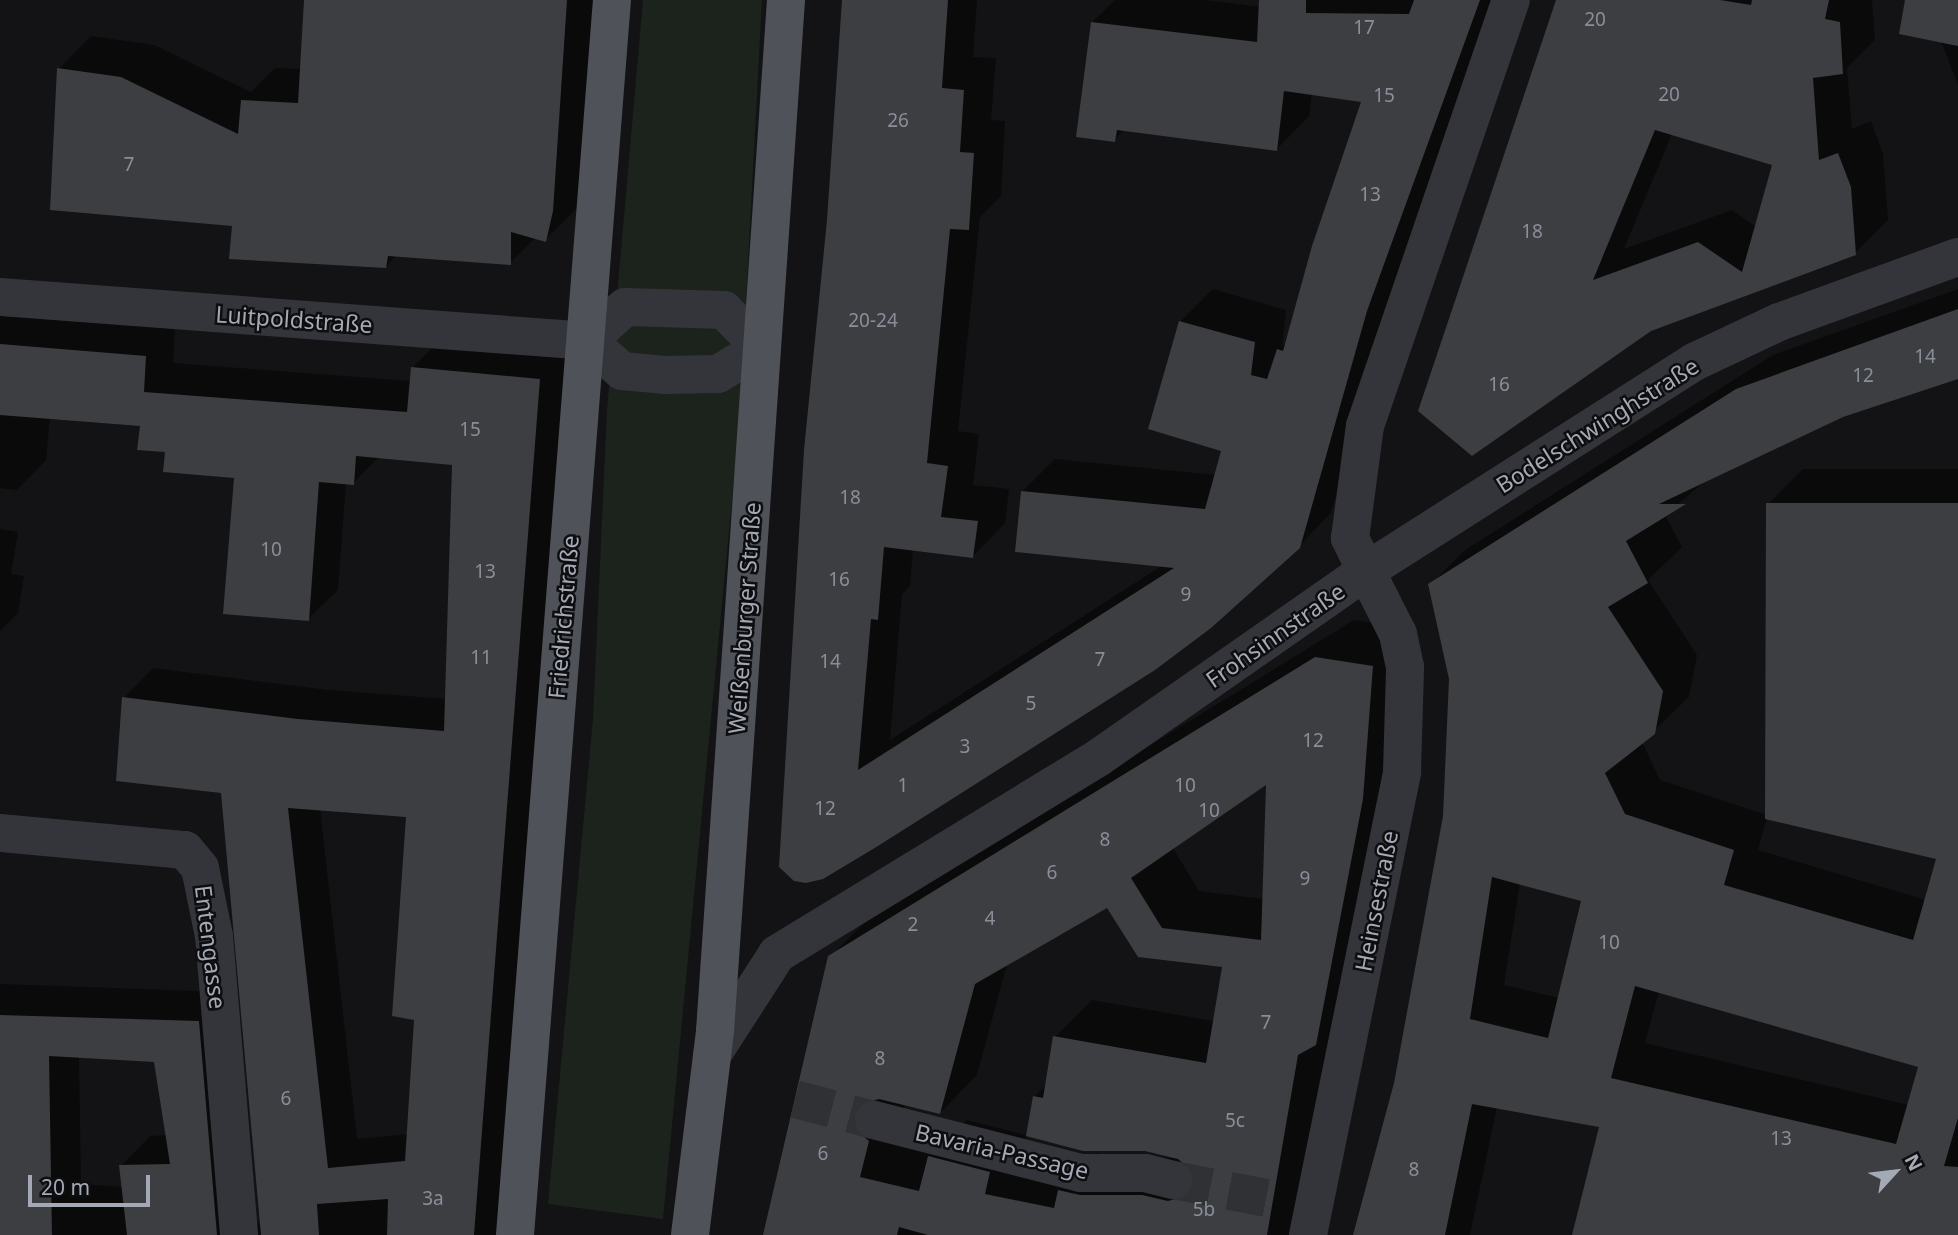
<!DOCTYPE html>
<meta charset="utf-8">
<style>
body{margin:0}
#map{position:relative;width:1958px;height:1235px;overflow:hidden;background:#131315;font-family:"Noto Sans",sans-serif}
div>[style]{position:absolute}
[style*='--x']{left:calc(var(--x)*1px);top:calc(var(--y)*1px);width:calc(var(--w)*1px);rotate:calc(var(--a)*1deg)}
.green>*{inset:0;background:#1b231c}
.shadow>*{inset:0;background:#0007}
.building>*{inset:0;background:#3d3e42}
.minor-tunnel>*{height:38px;margin-top:-19px;transform-origin:0;background:repeating-linear-gradient(90deg,#303135 0 38px,transparent 0 57px)}
.minor>*{height:38px;margin:-19px;padding:0 19px;transform-origin:19px;border-radius:19px;background:#34353a}
.major>*{height:38px;margin:-19px;padding:0 19px;transform-origin:19px;border-radius:19px;background:#505259}
span{translate:-50% -50%;white-space:nowrap;text-align:center;line-height:1.15;-webkit-text-stroke:5px #0e0e10;paint-order:stroke}
.number-label{font-size:19px;color:#8a8e99}
.number-label span{-webkit-text-stroke-width:0}
.street-label{font-size:23px;color:#a4a9b6}
.north{position:absolute;left:1860px;top:1137px;width:70px;height:70px;-webkit-text-stroke:5px #0e0e10;paint-order:stroke;rotate:63deg;font-size:19px;font-weight:700;line-height:28px;text-align:center;color:#a4a9b6}
.north::after{content:'';display:block;margin:auto;width:24px;height:32px;background:#a4a9b6;clip-path:polygon(50% 0,100% 100%,50% 72%,0 100%)}
.scale{position:absolute;left:28px;top:1175px;width:122px;height:32px;box-sizing:border-box;border:4px solid #a4a9b6;border-top:0;padding-left:9px;font-size:21px;line-height:24px;white-space:nowrap;color:#a4a9b6;-webkit-text-stroke:5px #0e0e10;paint-order:stroke}
</style>
<div id="map">
<div class="green">
<i style="clip-path:polygon(643px 0,762px 0,740px 416px,663px 1219px,548px 1204px,593px 719px,607px 410px)"></i>
</div>
<div class="shadow">
<i style="clip-path:polygon(306px 0,597px 0,578px 207px,545px 240px,536px 237px,510px 263px,397px 255px,386px 266px,234px 225px,59px 69px,91px 36px,154px 45px,251px 92px,275px 68px,302px 69px)"></i>
<i style="clip-path:polygon(844px 0,977px 0,973px 57px,996px 58px,991px 120px,1005px 121px,1001px 196px,980px 217px,958px 431px,979px 434px,973px 485px,1009px 489px,1005px 523px,973px 556px,913px 549px,910px 586px,902px 594px,890px 740px,1163px 565px,1023px 491px,1055px 459px,1216px 475px,1223px 449px,1150px 428px,1181px 321px,1213px 289px,1286px 310px,1282px 346px,1287px 341px,1363px 100px,1312px 93px,1309px 116px,1277px 149px,1124px 130px,1114px 140px,1092px 22px,1115px 0,1205px 0,1262px 7px,1262px 0,1498px 0,1399px 277px,1331px 513px,1298px 547px,814px 881px,829px 220px)"></i>
<i style="clip-path:polygon(evenodd,1558px 0,1872px 0,1875px 40px,1847px 68px,1852px 129px,1871px 121px,1883px 154px,1888px 220px,1855px 253px,1650px 329px,1472px 454px,1558px 0,1672px 134px,1774px 164px,1756px 227px,1732px 210px,1624px 249px,1672px 134px)"></i>
<i style="clip-path:polygon(1907px 0,1958px 0,1958px 85px,1941px 41px)"></i>
<i style="clip-path:polygon(evenodd,1958px 289px,1958px 378px,1842px 415px,1708px 479px,1665px 515px,1682px 547px,1648px 580px,1697px 655px,1689px 697px,1642px 742px,1660px 780px,1767px 815px,1768px 504px,1803px 469px,1958px 469px,1958px 1235px,1574px 1235px,1601px 1126px,1497px 1107px,1470px 1235px,1355px 1235px,1396px 1084px,1444px 817px,1451px 679px,1430px 585px,1465px 550px,1773px 355px,1958px 289px,1767px 818px,1938px 858px,1926px 900px,1758px 850px,1767px 818px,1958px 289px,1520px 883px,1583px 899px,1560px 998px,1504px 985px,1520px 883px,1958px 289px,1659px 991px,1921px 1066px,1909px 1105px,1645px 1043px,1659px 991px)"></i>
<i style="clip-path:polygon(evenodd,0 312px,175px 327px,173px 363px,411px 381px,413px 367px,442px 338px,569px 350px,500px 1235px,0 1235px,0 984px,228px 992px,246px 1207px,262px 1228px,223px 792px,124px 698px,153px 668px,329px 690px,447px 699px,454px 464px,379px 457px,353px 483px,346px 483px,338px 590px,308px 619px,236px 476px,167px 451px,142px 424px,50px 417px,46px 460px,17px 490px,0 488px,0 312px,320px 808px,408px 815px,415px 1019px,409px 1134px,357px 1139px,320px 808px,0 312px,79px 1056px,156px 1060px,167px 1135px,150px 1136px,121px 1166px,123px 1187px,81px 1184px,79px 1056px)"></i>
<i style="clip-path:polygon(0 529px,18px 532px,11px 574px,24px 576px,18px 613px,0 631px)"></i>
<i style="clip-path:polygon(evenodd,1354px 620px,1410px 629px,1297px 1235px,766px 1235px,830px 957px,868px 919px,1354px 620px,1268px 782px,1264px 899px,1199px 891px,1173px 848px,1268px 782px,1354px 620px,1107px 906px,1224px 965px,1214px 1021px,1092px 1000px,1055px 1037px,1047px 1084px,1034px 1097px,1177px 1158px,1118px 1158px,1097px 1153px,1081px 1169px,1022px 1157px,1026px 1135px,967px 1120px,937px 1149px,897px 1140px,905px 1104px,940px 1113px,977px 1075px,1007px 964px,1107px 906px)"></i>
</div>
<div class="building">
<i style="clip-path:polygon(304px 0,567px 0,553px 211px,546px 242px,511px 232px,511px 265px,388px 256px,386px 268px,229px 259px,232px 226px,50px 210px,57px 68px,121px 77px,238px 134px,241px 100px,298px 103px)"></i>
<i style="clip-path:polygon(842px 0,948px 0,942px 88px,964px 90px,960px 152px,974px 153px,969px 230px,950px 229px,927px 463px,948px 466px,941px 517px,978px 521px,973px 558px,884px 547px,878px 620px,871px 619px,858px 770px,1174px 568px,1015px 552px,1021px 491px,1205px 509px,1221px 451px,1148px 429px,1179px 321px,1255px 342px,1251px 375px,1267px 379px,1277px 349px,1283px 351px,1312px 246px,1361px 102px,1284px 91px,1277px 151px,1117px 130px,1115px 142px,1076px 137px,1091px 22px,1257px 42px,1259px 0,1306px 0,1306px 13px,1409px 14px,1414px 0,1480px 0,1367px 311px,1300px 548px,1211px 628px,1155px 670px,878px 846px,823px 879px,806px 883px,794px 881px,779px 867px,804px 450px,827px 220px)"></i>
<i style="clip-path:polygon(evenodd,1556px 0,1720px 0,1751px 5px,1752px 0,1829px 0,1825px 19px,1840px 22px,1843px 74px,1813px 78px,1819px 160px,1838px 153px,1851px 187px,1856px 255px,1651px 331px,1472px 456px,1418px 411px,1556px 0,1655px 130px,1772px 165px,1742px 272px,1698px 242px,1593px 280px,1655px 130px)"></i>
<i style="clip-path:polygon(1905px 0,1958px 0,1958px 46px,1899px 34px)"></i>
<i style="clip-path:polygon(evenodd,1958px 309px,1958px 379px,1843px 417px,1659px 504px,1686px 504px,1626px 541px,1648px 583px,1608px 607px,1663px 691px,1655px 734px,1605px 773px,1625px 814px,1734px 850px,1724px 885px,1913px 940px,1936px 859px,1765px 819px,1766px 503px,1958px 503px,1958px 1118px,1944px 1166px,1958px 1167px,1958px 1235px,1572px 1235px,1599px 1127px,1472px 1104px,1445px 1235px,1353px 1235px,1394px 1083px,1443px 816px,1449px 679px,1428px 584px,1736px 389px,1958px 309px,1492px 877px,1581px 901px,1548px 1038px,1470px 1019px,1492px 877px,1958px 309px,1635px 986px,1918px 1067px,1896px 1144px,1611px 1078px,1635px 986px)"></i>
<i style="clip-path:polygon(evenodd,0 344px,146px 356px,144px 392px,407px 412px,411px 367px,540px 379px,474px 1235px,387px 1235px,388px 1199px,317px 1204px,319px 1235px,261px 1235px,221px 793px,116px 781px,122px 697px,298px 719px,444px 731px,452px 465px,356px 456px,354px 485px,319px 482px,309px 621px,223px 614px,234px 478px,163px 472px,165px 452px,137px 450px,140px 426px,0 415px,0 344px,288px 808px,406px 817px,392px 1016px,414px 1020px,405px 1161px,328px 1168px,288px 808px)"></i>
<i style="clip-path:polygon(evenodd,1315px 657px,1373px 666px,1363px 799px,1316px 1045px,1298px 1055px,1267px 1235px,928px 1235px,899px 1227px,897px 1235px,763px 1235px,828px 956px,1315px 657px,1266px 785px,1261px 940px,1162px 928px,1131px 878px,1266px 785px,1315px 657px,1107px 908px,1138px 957px,1222px 967px,1206px 1063px,1053px 1036px,1043px 1098px,1033px 1096px,1026px 1136px,1083px 1151px,1145px 1151px,1178px 1159px,1194px 1173px,1189px 1195px,1168px 1201px,1142px 1195px,1080px 1195px,1058px 1190px,1054px 1208px,985px 1194px,990px 1172px,928px 1156px,919px 1191px,860px 1177px,869px 1141px,853px 1127px,858px 1105px,879px 1099px,940px 1114px,975px 984px,1107px 908px)"></i>
<i style="clip-path:polygon(0 1015px,199px 1021px,217px 1235px,127px 1235px,119px 1165px,170px 1164px,154px 1062px,49px 1056px,52px 1235px,0 1235px)"></i>
</div>
<div class="minor-tunnel">
<i style="--x:795;--y:1099;--w:82;--a:14.9"></i>
<i style="--x:1173;--y:1180;--w:101;--a:10.9"></i>
</div>
<div class="minor">
<i style="--x:0;--y:297;--w:590;--a:4.28"></i>
<i style="--x:588;--y:341;--w:45;--a:41.4"></i>
<i style="--x:622;--y:371;--w:42;--a:5.4"></i>
<i style="--x:664;--y:375;--w:54;--a:-1.1"></i>
<i style="--x:718;--y:374;--w:50;--a:-31.2"></i>
<i style="--x:761;--y:348;--w:53;--a:-134.2"></i>
<i style="--x:724;--y:310;--w:99;--a:-178.3"></i>
<i style="--x:625;--y:307;--w:50;--a:137.4"></i>
<i style="--x:0;--y:833;--w:186;--a:5.3"></i>
<i style="--x:185;--y:850;--w:23;--a:50"></i>
<i style="--x:200;--y:868;--w:69;--a:78.4"></i>
<i style="--x:214;--y:936;--w:300;--a:85.2"></i>
<i style="--x:712;--y:1055;--w:120;--a:-57.2"></i>
<i style="--x:777;--y:954;--w:376;--a:-31.4"></i>
<i style="--x:1098;--y:758;--w:327;--a:-34.9"></i>
<i style="--x:1366;--y:571;--w:37;--a:-116"></i>
<i style="--x:1350;--y:538;--w:113;--a:-82.4"></i>
<i style="--x:1365;--y:426;--w:450;--a:-71.1"></i>
<i style="--x:874;--y:1120;--w:213;--a:14.4"></i>
<i style="--x:1080;--y:1173;--w:65;--a:0"></i>
<i style="--x:1145;--y:1173;--w:29;--a:14"></i>
<i style="--x:1308;--y:1235;--w:473;--a:-78.5"></i>
<i style="--x:1402;--y:771;--w:104;--a:-88.3"></i>
<i style="--x:1405;--y:667;--w:34;--a:-102"></i>
<i style="--x:1398;--y:634;--w:71;--a:-116.9"></i>
<i style="--x:1366;--y:571;--w:389;--a:-32.5"></i>
<i style="--x:1694;--y:362;--w:94;--a:-25.2"></i>
<i style="--x:1779;--y:322;--w:190;--a:-20"></i>
</div>
<div class="major">
<i style="--x:515;--y:1235;--w:1239;--a:-85.51"></i>
<i style="--x:690;--y:1235;--w:206;--a:-83"></i>
<i style="--x:715;--y:1031;--w:1033;--a:-86.06"></i>
</div>
<div class="number-label">
<span style="left:1595px;top:20px">20</span>
<span style="left:1364px;top:28px">17</span>
<span style="left:1669px;top:95px">20</span>
<span style="left:1384px;top:96px">15</span>
<span style="left:898px;top:121px">26</span>
<span style="left:129px;top:165px">7</span>
<span style="left:1370px;top:195px">13</span>
<span style="left:1532px;top:232px">18</span>
<span style="left:873px;top:321px">20-24</span>
<span style="left:1925px;top:357px">14</span>
<span style="left:1863px;top:376px">12</span>
<span style="left:1499px;top:385px">16</span>
<span style="left:470px;top:430px">15</span>
<span style="left:850px;top:498px">18</span>
<span style="left:271px;top:550px">10</span>
<span style="left:485px;top:572px">13</span>
<span style="left:839px;top:580px">16</span>
<span style="left:1186px;top:595px">9</span>
<span style="left:481px;top:658px">11</span>
<span style="left:1100px;top:660px">7</span>
<span style="left:830px;top:662px">14</span>
<span style="left:1031px;top:704px">5</span>
<span style="left:1313px;top:741px">12</span>
<span style="left:965px;top:747px">3</span>
<span style="left:903px;top:786px">1</span>
<span style="left:1185px;top:786px">10</span>
<span style="left:825px;top:809px">12</span>
<span style="left:1209px;top:811px">10</span>
<span style="left:1105px;top:840px">8</span>
<span style="left:1052px;top:873px">6</span>
<span style="left:1305px;top:879px">9</span>
<span style="left:990px;top:919px">4</span>
<span style="left:913px;top:925px">2</span>
<span style="left:1609px;top:943px">10</span>
<span style="left:1266px;top:1023px">7</span>
<span style="left:880px;top:1059px">8</span>
<span style="left:286px;top:1099px">6</span>
<span style="left:1235px;top:1121px">5c</span>
<span style="left:1781px;top:1139px">13</span>
<span style="left:823px;top:1154px">6</span>
<span style="left:1414px;top:1170px">8</span>
<span style="left:433px;top:1199px">3a</span>
<span style="left:1204px;top:1210px">5b</span>
</div>
<div class="street-label">
<span style="left:294px;top:319px;rotate:4deg">Luitpoldstraße</span>
<span style="left:1597px;top:425px;rotate:-32deg">Bodelschwinghstraße</span>
<span style="left:563px;top:617px;rotate:-85deg">Friedrichstraße</span>
<span style="left:744px;top:618px;rotate:-86deg">Weißenburger Straße</span>
<span style="left:1275px;top:635px;rotate:-35deg">Frohsinnstraße</span>
<span style="left:1376px;top:901px;rotate:-79deg">Heinsestraße</span>
<span style="left:211px;top:947px;rotate:83deg">Entengasse</span>
<span style="left:1002px;top:1151px;rotate:13deg">Bavaria-Passage</span>
</div>
<div class="north">N</div>
<div class="scale">20 m</div>
</div>
